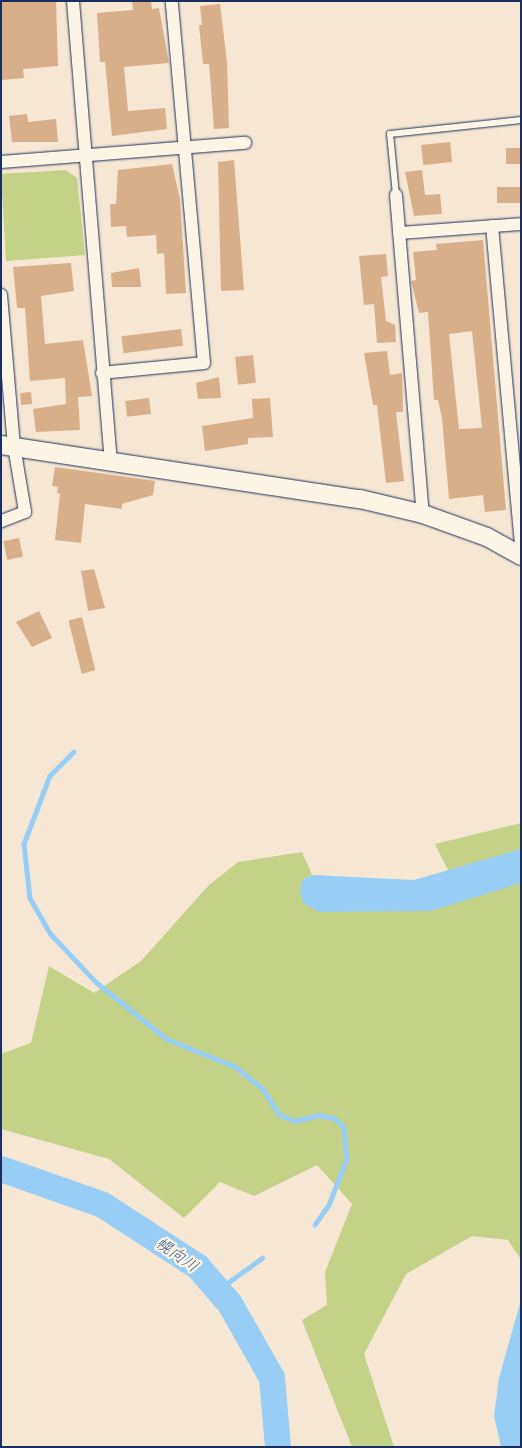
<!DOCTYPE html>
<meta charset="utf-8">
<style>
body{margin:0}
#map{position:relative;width:522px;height:1448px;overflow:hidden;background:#f5e7d3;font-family:Sriracha,"Klee One",sans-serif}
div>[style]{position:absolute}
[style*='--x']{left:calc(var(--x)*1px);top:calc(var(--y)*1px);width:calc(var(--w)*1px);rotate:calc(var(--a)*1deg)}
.green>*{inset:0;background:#c3d287}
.water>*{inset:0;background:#98cef6}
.stream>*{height:4.5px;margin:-2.25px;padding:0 2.25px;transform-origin:2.25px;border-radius:2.25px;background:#98cef6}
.river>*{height:26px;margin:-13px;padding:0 13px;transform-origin:13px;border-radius:13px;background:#98cef6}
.building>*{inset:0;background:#d8af89;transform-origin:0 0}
.roads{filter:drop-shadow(0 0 1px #1b2f5e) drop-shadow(0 0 1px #1b2f5e)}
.lane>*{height:6px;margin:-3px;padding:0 3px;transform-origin:3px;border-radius:3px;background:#fcf5e5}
.street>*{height:12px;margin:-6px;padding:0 6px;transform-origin:6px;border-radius:6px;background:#fcf5e5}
.secondary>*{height:18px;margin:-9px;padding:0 9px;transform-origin:9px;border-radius:9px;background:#fcf5e5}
span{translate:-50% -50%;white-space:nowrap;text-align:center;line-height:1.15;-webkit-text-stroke:4.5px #fcf5e5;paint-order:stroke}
.water-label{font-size:16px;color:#3a5784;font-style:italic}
.frame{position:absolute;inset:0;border:2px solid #1b2f5e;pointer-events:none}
</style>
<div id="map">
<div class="green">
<i style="clip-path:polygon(66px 170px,77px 178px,85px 255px,6px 261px,1px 174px)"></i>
<i style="clip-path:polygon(521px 823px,521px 849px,449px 872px,435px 844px)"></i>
<i style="clip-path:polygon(302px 852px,312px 875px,302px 880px,319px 912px,521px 883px,521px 1260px,508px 1240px,472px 1236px,406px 1274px,364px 1354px,394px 1447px,352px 1447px,302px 1320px,327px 1305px,325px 1272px,352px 1204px,317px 1165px,254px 1196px,220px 1182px,184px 1218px,109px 1159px,1px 1129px,1px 1054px,31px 1043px,49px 966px,94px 993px,141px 961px,208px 886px,238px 862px)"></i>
</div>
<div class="water">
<i style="clip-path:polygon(521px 849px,521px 883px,431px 911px,319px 912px,303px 903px,300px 891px,302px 880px,312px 875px,414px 880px)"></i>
<i style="clip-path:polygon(521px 1300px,521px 1447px,501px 1447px,494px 1416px,499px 1378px)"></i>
</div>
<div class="stream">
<i style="--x:74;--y:752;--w:34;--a:135"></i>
<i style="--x:50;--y:776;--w:73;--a:110.9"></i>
<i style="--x:24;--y:844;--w:54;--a:83.7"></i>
<i style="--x:30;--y:898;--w:40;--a:60.3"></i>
<i style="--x:50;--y:933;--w:67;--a:46.8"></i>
<i style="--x:96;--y:982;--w:91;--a:38.8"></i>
<i style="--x:167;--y:1039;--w:74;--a:22.1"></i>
<i style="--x:236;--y:1067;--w:35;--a:39"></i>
<i style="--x:263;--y:1089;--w:31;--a:57"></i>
<i style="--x:280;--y:1115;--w:17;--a:21"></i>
<i style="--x:296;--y:1121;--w:24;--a:-15"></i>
<i style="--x:319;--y:1115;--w:15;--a:11"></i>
<i style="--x:334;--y:1118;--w:13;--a:42"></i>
<i style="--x:344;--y:1127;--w:32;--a:85"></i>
<i style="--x:347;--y:1159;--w:49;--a:111.4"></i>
<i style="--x:329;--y:1205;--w:24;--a:125"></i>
<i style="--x:219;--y:1289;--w:53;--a:-35.8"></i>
</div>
<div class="river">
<i style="--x:1;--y:1169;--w:108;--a:19.4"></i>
<i style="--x:103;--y:1205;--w:113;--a:33.1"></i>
<i style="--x:198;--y:1267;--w:49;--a:49.1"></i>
<i style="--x:230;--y:1304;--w:85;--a:60.4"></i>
<i style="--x:272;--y:1378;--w:69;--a:85"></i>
</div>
<div class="building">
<i style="clip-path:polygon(1px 1px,56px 1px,58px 66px,23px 69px,24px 78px,2px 80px)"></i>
<i style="clip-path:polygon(132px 1px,151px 1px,152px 9px,159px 8px,169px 63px,124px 67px,128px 111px,165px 108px,167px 129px,112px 136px,105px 62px,100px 62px,97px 13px,133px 10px)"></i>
<i style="clip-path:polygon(220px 4px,227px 62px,229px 128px,214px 129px,209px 64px,203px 64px,199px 25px,202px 25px,200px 6px)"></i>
<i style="clip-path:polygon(27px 114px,28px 122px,56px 119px,58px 142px,12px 142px,9px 116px)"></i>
<i style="left:450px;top:142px;width:20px;height:29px;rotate:84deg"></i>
<i style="left:506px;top:148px;width:15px;height:16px"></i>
<i style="clip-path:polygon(234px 160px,244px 290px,221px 291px,218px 162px)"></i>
<i style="clip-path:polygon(172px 164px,180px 199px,186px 293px,166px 294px,164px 253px,157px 254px,156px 235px,127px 237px,126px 226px,111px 227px,110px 204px,116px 204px,118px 170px)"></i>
<i style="clip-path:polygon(422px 170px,425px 195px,440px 194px,442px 214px,414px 216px,405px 172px)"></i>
<i style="left:521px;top:187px;width:16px;height:24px;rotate:90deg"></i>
<i style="clip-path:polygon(evenodd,483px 240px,506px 510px,485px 512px,483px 495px,449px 499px,442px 418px,438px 400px,434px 400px,428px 312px,419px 313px,411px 281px,416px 280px,413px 252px,437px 250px,436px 244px,483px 240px,472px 331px,482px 428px,459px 429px,449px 334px,472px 331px)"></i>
<i style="clip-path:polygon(386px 254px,388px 276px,381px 277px,386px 321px,395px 325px,396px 342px,377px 343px,374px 304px,364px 305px,359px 256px)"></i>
<i style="clip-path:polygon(71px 263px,74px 291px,41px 296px,45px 344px,83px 340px,92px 396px,78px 397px,80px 430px,36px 432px,33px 409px,66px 404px,65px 378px,30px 381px,25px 308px,17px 308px,13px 267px)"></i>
<i style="clip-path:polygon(139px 268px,141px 287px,112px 287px,111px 273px)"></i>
<i style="left:181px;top:329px;width:17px;height:60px;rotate:83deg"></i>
<i style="clip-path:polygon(387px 351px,390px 375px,402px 373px,403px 412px,396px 412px,404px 481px,386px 483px,377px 405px,373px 405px,364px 353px)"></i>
<i style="left:253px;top:355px;width:28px;height:18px;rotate:84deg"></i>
<i style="clip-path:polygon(219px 377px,221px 398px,198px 399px,196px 383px)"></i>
<i style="left:31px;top:392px;width:12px;height:11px;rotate:85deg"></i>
<i style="left:149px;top:398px;width:16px;height:24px;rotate:83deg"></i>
<i style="clip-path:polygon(270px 398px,273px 437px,248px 438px,248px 444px,205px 451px,202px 426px,253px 418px,252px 399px)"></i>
<i style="clip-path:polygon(55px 467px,155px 481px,153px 495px,122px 504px,122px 509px,85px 504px,81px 543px,55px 540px,60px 494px,57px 493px,58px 487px,52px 486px)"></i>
<i style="left:19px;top:538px;width:19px;height:16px;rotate:78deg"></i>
<i style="clip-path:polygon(94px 569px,105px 608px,88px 611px,81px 571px)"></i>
<i style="clip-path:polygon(39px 611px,52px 638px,32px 647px,16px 622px)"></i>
<i style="left:82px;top:617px;width:55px;height:14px;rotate:76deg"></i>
</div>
<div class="roads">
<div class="lane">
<i style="--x:396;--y:195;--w:61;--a:-95.6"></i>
<i style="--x:390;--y:134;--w:132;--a:-6.1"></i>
</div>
<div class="street">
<i style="--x:73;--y:1;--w:462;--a:85.3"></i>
<i style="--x:1;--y:162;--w:245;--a:-4.5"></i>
<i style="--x:396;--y:195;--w:320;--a:85.2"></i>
<i style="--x:492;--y:226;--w:319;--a:84.8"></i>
<i style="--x:399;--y:233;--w:122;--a:-4.2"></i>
<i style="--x:1;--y:295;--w:152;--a:85.1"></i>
<i style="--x:14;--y:446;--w:67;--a:80.5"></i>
<i style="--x:25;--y:512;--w:26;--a:159"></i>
<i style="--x:102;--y:373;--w:102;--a:-5.6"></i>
<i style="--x:204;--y:363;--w:363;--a:-95.1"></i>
</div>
<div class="secondary">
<i style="--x:1;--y:445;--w:363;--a:8.6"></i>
<i style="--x:360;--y:499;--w:65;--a:13.4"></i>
<i style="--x:423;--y:514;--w:68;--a:19.8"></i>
<i style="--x:487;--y:537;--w:39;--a:29"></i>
</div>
</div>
<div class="water-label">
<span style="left:177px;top:1255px;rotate:35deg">幌向川</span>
</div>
<div class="frame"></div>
</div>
